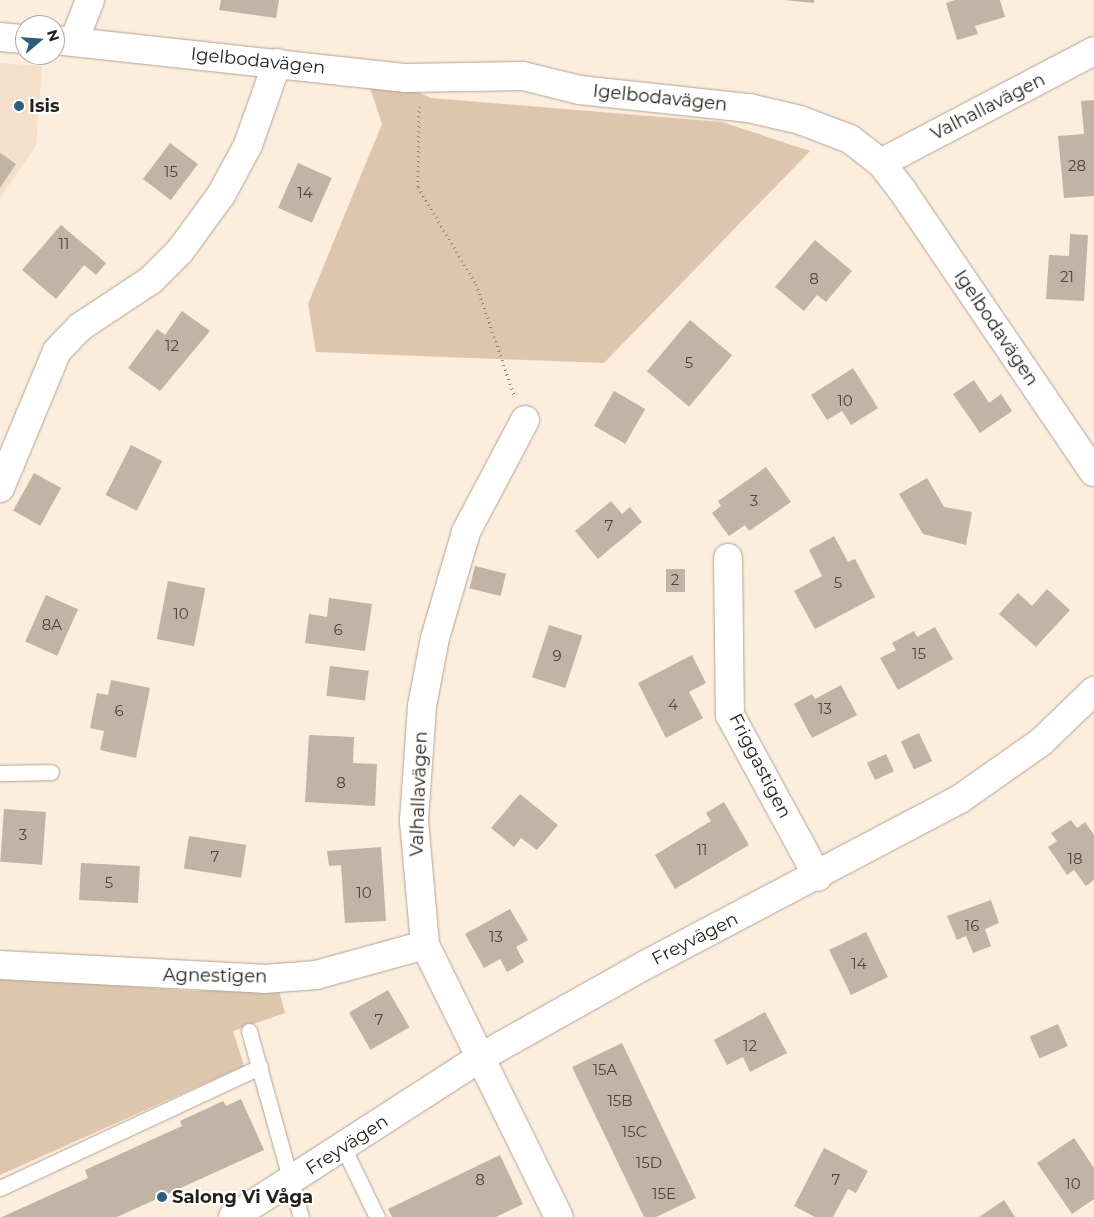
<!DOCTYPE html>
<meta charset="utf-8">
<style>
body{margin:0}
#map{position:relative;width:1094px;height:1217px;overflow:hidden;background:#fceddd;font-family:Montserrat,sans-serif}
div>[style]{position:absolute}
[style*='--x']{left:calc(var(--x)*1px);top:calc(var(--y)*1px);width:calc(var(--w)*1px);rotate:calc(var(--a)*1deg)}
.built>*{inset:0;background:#f4e0ca}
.green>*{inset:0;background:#ddc6ad}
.building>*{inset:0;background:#c1b4a4;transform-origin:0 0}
.path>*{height:3px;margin-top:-1.5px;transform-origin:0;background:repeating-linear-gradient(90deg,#8c8277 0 1px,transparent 0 5px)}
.roads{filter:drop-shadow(0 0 1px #b1a394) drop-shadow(0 0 1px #b1a394)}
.service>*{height:15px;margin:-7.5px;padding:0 7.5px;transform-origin:7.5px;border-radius:7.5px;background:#fff}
.minor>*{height:28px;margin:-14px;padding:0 14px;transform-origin:14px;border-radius:14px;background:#fff}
.dots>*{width:14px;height:14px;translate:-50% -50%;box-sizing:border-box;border:2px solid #fff;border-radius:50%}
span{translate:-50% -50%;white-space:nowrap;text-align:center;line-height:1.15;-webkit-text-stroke:4px #fff;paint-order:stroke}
.number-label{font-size:15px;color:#4c453c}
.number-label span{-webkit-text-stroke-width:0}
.street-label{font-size:18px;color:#25201a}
.poi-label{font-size:18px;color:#25201a;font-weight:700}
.left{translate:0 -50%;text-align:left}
.north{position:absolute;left:15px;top:15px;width:50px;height:50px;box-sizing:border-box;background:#fff;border:1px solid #a8a6a3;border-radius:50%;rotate:72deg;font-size:14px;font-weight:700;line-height:20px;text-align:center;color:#25201a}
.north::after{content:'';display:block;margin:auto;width:18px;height:22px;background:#2d5e7c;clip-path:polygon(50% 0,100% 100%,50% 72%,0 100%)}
</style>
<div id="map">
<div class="built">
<i style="clip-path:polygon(0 63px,42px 66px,36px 146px,0 198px)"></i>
</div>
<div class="green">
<i style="clip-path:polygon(363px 67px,431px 98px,722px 122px,810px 151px,604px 363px,316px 352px,308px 304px,382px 124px)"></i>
<i style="clip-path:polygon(0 977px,194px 991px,278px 987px,285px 1013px,233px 1031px,244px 1066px,0 1175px)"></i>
</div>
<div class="building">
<i style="clip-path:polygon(221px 0,279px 0,276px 18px,219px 10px)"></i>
<i style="clip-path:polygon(784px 0,814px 0,814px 3px)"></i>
<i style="clip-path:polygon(955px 0,1000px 0,1005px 17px,975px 26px,978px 34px,957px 40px,946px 3px)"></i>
<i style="clip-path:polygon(1094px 100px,1094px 196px,1064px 198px,1058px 136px,1084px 134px,1081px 101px)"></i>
<i style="left:170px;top:143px;width:35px;height:45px;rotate:37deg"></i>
<i style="clip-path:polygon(0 153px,16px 164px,0 188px)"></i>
<i style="left:298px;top:163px;width:37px;height:49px;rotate:24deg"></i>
<i style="clip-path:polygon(61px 225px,106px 263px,96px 275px,84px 265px,56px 299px,22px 270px)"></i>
<i style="clip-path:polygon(1070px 234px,1088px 235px,1084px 301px,1046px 299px,1049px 255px,1069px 256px)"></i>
<i style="clip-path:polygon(815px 240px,852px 271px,826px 302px,817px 295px,804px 311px,775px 287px)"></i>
<i style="clip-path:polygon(182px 311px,210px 331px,160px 391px,128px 368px,157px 329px,165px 335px)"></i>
<i style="left:690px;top:320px;width:55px;height:67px;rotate:40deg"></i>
<i style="clip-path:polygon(853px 368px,878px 408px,851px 425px,842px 411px,827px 420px,811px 395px)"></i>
<i style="clip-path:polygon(974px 380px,989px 403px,1001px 394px,1012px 411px,980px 433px,953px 394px)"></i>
<i style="left:614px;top:391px;width:36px;height:40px;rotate:30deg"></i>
<i style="left:131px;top:445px;width:35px;height:56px;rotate:27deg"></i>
<i style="clip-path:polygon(766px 467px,791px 502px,749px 531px,745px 525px,729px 536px,712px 513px,721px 506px,718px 501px)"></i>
<i style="left:34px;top:473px;width:31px;height:43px;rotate:29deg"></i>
<i style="clip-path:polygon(927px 478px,944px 507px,972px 512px,966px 545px,923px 534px,899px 494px)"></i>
<i style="clip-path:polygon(611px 501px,622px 514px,630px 507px,642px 522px,598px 559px,575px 531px)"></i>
<i style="clip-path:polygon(834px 536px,848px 562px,855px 559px,875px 597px,815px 629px,794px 591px,822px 576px,809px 550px)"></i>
<i style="left:475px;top:566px;width:32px;height:23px;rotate:14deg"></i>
<i style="left:666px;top:569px;width:19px;height:23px"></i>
<i style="left:168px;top:581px;width:38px;height:59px;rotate:11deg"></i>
<i style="clip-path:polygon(1047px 589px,1070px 610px,1036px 647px,999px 614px,1018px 593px,1032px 606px)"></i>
<i style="left:46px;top:595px;width:35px;height:51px;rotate:24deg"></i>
<i style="clip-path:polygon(329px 598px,372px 604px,365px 651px,305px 643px,309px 614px,327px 617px)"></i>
<i style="left:549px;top:625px;width:35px;height:55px;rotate:18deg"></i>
<i style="clip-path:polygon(935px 627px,953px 659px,898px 690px,880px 658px,896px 650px,892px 643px,914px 631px,917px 637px)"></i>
<i style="clip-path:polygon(692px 655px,706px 683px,689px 692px,703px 718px,666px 738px,638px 683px)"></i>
<i style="left:330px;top:666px;width:39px;height:30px;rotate:7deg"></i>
<i style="clip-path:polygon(111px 680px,150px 688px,136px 758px,100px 750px,104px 731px,90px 728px,97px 693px,108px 695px)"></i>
<i style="clip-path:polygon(841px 685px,857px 715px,812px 738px,794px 704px,812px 694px,815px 699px)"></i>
<i style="left:919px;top:733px;width:31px;height:20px;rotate:65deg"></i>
<i style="clip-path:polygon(309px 735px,354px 737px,353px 763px,377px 764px,375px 806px,305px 802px)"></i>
<i style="left:886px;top:754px;width:19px;height:21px;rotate:65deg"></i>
<i style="clip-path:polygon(520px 794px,558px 825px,537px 850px,521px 838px,514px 847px,491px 828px)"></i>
<i style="clip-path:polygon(724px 802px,749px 845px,675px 889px,655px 855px,711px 821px,706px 813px)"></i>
<i style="left:4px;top:809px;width:42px;height:53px;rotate:4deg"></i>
<i style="clip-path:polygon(1071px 820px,1077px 828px,1085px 822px,1094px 835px,1094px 880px,1086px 886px,1074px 870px,1067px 875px,1048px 847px,1057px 841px,1051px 833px)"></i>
<i style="left:189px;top:836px;width:58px;height:33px;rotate:9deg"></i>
<i style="clip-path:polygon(381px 847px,386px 921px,345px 923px,341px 865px,329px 866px,327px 851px)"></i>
<i style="left:81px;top:863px;width:59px;height:37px;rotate:3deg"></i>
<i style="clip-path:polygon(991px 900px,999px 923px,985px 929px,991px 946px,973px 953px,966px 936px,957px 940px,947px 916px)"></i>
<i style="clip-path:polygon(510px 909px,528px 940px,516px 947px,524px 962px,507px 972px,500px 959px,484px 968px,465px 934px)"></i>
<i style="left:866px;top:932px;width:50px;height:41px;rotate:64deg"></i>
<i style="left:388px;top:990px;width:43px;height:45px;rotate:60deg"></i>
<i style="clip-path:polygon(765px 1012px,787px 1053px,750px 1072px,743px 1057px,727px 1065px,714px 1040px)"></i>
<i style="left:1058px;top:1024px;width:24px;height:31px;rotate:66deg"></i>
<i style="clip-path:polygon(622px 1043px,696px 1198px,656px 1217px,644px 1217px,572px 1067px)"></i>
<i style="clip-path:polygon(241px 1099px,264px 1150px,117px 1217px,2px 1217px,88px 1178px,85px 1170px,182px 1126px,180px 1121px,223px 1101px,226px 1106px)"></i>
<i style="clip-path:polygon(1074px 1138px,1094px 1168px,1094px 1199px,1072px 1214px,1037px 1163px)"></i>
<i style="clip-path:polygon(824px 1148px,868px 1171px,856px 1193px,848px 1189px,833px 1217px,815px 1217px,794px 1206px)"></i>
<i style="clip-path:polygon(500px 1155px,523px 1204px,496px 1217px,392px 1217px,388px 1209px)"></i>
<i style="clip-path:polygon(1004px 1200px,1015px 1217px,979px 1217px)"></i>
</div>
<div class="path">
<i style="--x:419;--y:106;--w:81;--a:90.7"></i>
<i style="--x:418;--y:187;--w:113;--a:59.1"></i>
<i style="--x:476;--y:284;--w:117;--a:71.1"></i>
</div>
<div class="roads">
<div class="service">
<i style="--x:0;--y:773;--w:51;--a:-1.1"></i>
<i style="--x:249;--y:1031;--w:193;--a:74.4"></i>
<i style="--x:343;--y:1147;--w:78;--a:64.1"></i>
<i style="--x:0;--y:1188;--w:287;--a:-25"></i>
</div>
<div class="minor">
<i style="--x:0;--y:37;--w:25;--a:5"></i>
<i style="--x:55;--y:40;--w:353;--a:6.2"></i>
<i style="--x:406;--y:78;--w:117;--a:-1"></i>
<i style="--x:523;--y:76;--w:59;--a:13.8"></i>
<i style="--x:580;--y:90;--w:170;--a:6.1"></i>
<i style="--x:749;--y:108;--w:52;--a:13.2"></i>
<i style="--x:800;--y:120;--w:53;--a:20.8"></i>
<i style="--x:850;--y:139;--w:39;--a:38"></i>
<i style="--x:881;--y:163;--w:34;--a:52"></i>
<i style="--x:902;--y:190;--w:341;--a:55.8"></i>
<i style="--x:74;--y:41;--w:44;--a:-68.7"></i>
<i style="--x:881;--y:163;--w:241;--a:-27.7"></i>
<i style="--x:525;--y:420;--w:127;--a:117.8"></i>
<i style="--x:466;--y:532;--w:110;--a:106.3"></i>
<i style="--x:435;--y:638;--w:69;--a:100.8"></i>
<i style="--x:422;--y:706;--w:115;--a:94"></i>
<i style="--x:414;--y:821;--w:124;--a:84.9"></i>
<i style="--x:425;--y:945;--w:303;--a:63.8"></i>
<i style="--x:0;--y:488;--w:148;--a:-67.4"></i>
<i style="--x:57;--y:351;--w:33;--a:-46"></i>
<i style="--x:80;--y:327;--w:85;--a:-33.5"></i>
<i style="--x:151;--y:280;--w:41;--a:-45"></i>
<i style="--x:180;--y:251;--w:69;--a:-53.8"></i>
<i style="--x:221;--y:195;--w:57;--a:-61.6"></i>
<i style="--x:248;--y:145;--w:87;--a:-70.5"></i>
<i style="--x:728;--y:558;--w:157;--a:89.3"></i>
<i style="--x:730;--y:715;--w:184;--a:61.5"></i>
<i style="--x:0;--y:965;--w:264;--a:3"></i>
<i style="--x:264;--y:979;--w:52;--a:-4.4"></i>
<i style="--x:316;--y:975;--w:113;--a:-15.4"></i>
<i style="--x:233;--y:1217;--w:297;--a:-32.8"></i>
<i style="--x:483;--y:1056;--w:188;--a:-29.3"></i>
<i style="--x:647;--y:964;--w:354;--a:-27.8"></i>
<i style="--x:960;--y:799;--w:99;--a:-35.1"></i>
<i style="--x:1041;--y:742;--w:74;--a:-43.9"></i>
</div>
</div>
<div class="dots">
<i style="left:19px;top:106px;background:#2d5e7c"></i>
<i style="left:162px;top:1197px;background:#2d5e7c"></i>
</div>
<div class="number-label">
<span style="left:1077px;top:166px">28</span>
<span style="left:171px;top:172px">15</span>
<span style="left:305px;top:193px">14</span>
<span style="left:64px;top:244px">11</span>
<span style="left:1067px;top:277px">21</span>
<span style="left:814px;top:279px">8</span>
<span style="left:172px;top:346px">12</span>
<span style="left:689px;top:363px">5</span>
<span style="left:845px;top:401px">10</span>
<span style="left:754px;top:501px">3</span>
<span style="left:609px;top:526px">7</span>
<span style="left:675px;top:580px">2</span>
<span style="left:838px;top:583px">5</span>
<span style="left:181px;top:614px">10</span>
<span style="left:52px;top:625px">8A</span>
<span style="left:338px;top:630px">6</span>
<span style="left:919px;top:654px">15</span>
<span style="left:557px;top:656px">9</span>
<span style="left:673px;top:705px">4</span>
<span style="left:825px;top:709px">13</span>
<span style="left:119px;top:711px">6</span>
<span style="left:341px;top:783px">8</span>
<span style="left:23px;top:835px">3</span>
<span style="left:702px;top:850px">11</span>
<span style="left:215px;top:857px">7</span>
<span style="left:1075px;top:859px">18</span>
<span style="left:109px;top:883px">5</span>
<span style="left:364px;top:893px">10</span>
<span style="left:972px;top:926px">16</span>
<span style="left:496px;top:937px">13</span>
<span style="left:859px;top:964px">14</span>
<span style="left:379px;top:1020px">7</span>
<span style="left:750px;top:1046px">12</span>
<span style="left:605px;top:1070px">15A</span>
<span style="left:620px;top:1101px">15B</span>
<span style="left:634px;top:1132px">15C</span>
<span style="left:649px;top:1163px">15D</span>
<span style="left:480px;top:1180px">8</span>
<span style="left:836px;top:1180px">7</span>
<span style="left:1073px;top:1184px">10</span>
<span style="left:664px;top:1194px">15E</span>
</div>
<div class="street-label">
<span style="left:258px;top:61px;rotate:6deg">Igelbodavägen</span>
<span style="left:660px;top:98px;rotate:6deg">Igelbodavägen</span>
<span style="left:988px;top:107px;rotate:-27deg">Valhallavägen</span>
<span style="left:996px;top:328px;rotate:56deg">Igelbodavägen</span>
<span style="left:760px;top:766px;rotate:63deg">Friggastigen</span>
<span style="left:419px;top:794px;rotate:-88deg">Valhallavägen</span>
<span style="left:695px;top:939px;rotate:-27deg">Freyvägen</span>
<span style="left:215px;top:976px;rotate:1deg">Agnestigen</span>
<span style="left:347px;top:1145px;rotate:-33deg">Freyvägen</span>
</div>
<div class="poi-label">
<span class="left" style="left:29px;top:106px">Isis</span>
<span class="left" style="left:172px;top:1197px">Salong Vi Våga</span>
</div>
<div class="north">N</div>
</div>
